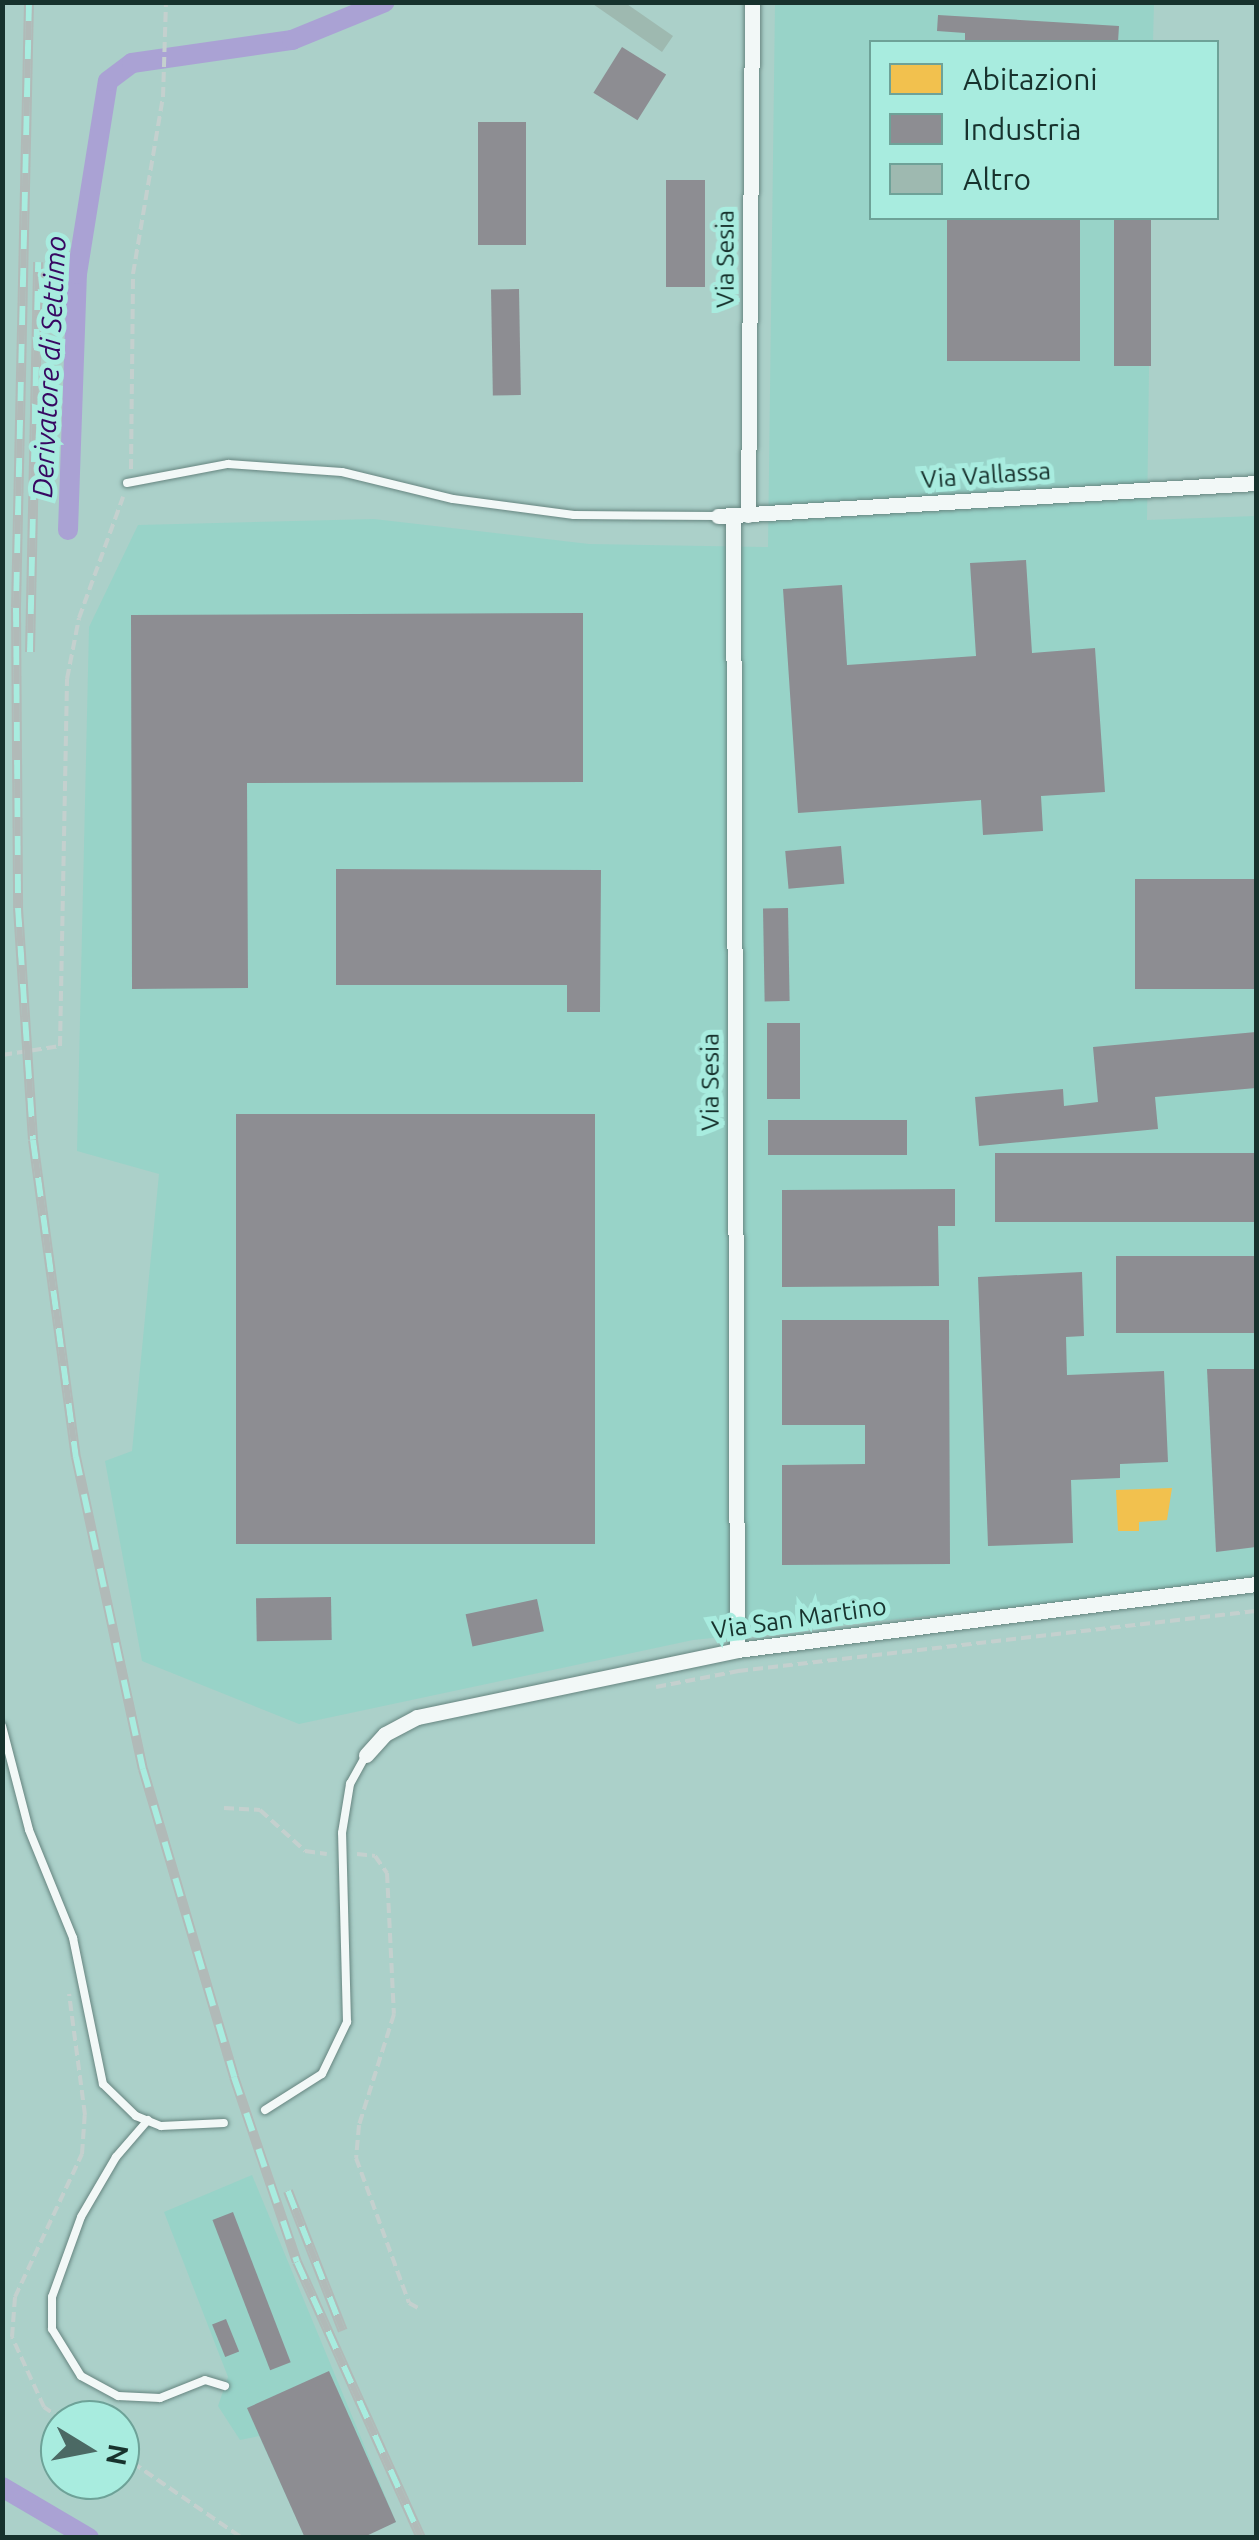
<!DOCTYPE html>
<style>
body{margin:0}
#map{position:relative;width:1259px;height:2540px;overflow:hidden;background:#abd0c9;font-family:Ubuntu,sans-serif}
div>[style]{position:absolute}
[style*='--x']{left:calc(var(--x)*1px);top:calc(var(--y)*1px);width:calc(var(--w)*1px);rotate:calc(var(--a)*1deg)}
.built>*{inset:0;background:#98d3c8}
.homes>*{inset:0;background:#f2c14e}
.industry>*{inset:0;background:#8d8d92;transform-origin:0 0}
.canal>*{height:20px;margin:-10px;padding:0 10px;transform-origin:10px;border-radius:10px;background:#aaa2d4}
.building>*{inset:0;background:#9eb9b0}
.path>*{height:4px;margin-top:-2px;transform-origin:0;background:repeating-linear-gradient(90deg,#c4d0ce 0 10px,transparent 0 15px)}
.roads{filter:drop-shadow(0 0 2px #668580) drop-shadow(0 0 2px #668580)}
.service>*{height:8px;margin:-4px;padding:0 4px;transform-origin:4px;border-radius:4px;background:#f2f8f7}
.minor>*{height:15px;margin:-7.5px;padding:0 7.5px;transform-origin:7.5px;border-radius:7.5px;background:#f2f8f7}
.rail>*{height:10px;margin-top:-5px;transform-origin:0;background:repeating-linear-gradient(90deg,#a8ecdf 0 19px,#b1bab8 0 38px);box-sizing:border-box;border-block:2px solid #b1bab8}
span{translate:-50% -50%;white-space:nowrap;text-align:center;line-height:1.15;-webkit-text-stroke:10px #a8ecdf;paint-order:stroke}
.street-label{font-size:25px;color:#17322d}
.water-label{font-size:28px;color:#370761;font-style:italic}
.frame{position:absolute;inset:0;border:5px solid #17322d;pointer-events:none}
.legend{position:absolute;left:869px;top:40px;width:350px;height:180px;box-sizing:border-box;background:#a8ecdf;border:2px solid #6ea298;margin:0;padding:12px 18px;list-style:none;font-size:30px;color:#17322d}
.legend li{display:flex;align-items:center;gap:20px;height:50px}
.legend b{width:50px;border:2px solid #6ea298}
.north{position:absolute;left:40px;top:2400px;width:100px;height:100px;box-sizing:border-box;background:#a8ecdf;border:2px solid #6ea298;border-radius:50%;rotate:100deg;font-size:28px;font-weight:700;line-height:40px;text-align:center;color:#17322d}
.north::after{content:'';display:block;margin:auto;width:35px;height:45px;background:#4b6964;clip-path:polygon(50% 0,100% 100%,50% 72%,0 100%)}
</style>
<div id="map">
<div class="built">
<i style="clip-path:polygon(775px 3px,1154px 3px,1153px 42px,872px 42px,872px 218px,1151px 218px,1147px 520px,1256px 516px,1256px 1583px,693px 1640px,299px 1724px,142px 1661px,105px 1461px,132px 1451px,159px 1174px,77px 1151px,89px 627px,138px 525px,374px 519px,589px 544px,768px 547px)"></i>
<i style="clip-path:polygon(252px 2175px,396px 2522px,362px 2537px,305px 2537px,259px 2436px,240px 2440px,218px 2406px,228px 2377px,164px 2212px)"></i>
</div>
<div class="homes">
<i style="clip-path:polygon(1172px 1488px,1167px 1520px,1139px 1522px,1139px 1531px,1118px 1531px,1116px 1490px)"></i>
</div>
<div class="industry">
<i style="clip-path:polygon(938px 15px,1119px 26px,1118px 42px,965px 42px,965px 33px,937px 31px)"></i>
<i style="left:622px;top:47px;width:52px;height:54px;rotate:32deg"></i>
<i style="left:478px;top:122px;width:48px;height:123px"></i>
<i style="left:666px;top:180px;width:39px;height:107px"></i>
<i style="left:947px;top:218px;width:133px;height:143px"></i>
<i style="left:1114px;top:218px;width:37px;height:148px"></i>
<i style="left:519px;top:289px;width:106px;height:28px;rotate:89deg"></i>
<i style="clip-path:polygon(1026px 560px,1032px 653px,1095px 648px,1105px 792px,1041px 796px,1043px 831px,983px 835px,981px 800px,798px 813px,783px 589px,842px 585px,847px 665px,976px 656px,970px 563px)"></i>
<i style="clip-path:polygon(583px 613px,583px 782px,247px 783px,248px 988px,132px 989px,131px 615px)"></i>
<i style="left:841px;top:846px;width:38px;height:56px;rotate:85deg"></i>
<i style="clip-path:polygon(336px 869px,601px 870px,600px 1012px,567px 1012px,567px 985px,336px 985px)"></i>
<i style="left:1256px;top:879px;width:110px;height:121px;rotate:90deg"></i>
<i style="left:788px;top:908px;width:93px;height:25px;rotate:89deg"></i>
<i style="left:767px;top:1023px;width:33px;height:76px"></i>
<i style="clip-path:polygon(1256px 1032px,1256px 1088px,1155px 1097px,1158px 1129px,979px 1146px,975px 1097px,1063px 1089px,1064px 1106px,1098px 1102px,1093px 1047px)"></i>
<i style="left:236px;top:1114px;width:359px;height:430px"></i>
<i style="left:768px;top:1120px;width:139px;height:35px"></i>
<i style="left:1256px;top:1153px;width:69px;height:261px;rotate:90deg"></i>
<i style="clip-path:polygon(955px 1189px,955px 1226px,938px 1226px,939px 1286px,782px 1287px,782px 1190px)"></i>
<i style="left:1256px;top:1256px;width:77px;height:140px;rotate:90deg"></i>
<i style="clip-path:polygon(1082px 1272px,1084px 1336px,1066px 1337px,1067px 1375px,1164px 1371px,1168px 1462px,1120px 1464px,1120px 1478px,1071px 1480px,1073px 1543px,988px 1546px,978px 1277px)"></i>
<i style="clip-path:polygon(782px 1320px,949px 1320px,950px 1564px,782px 1565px,782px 1465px,865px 1464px,865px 1425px,782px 1425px)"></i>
<i style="clip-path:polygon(1207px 1369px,1256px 1369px,1256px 1547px,1216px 1552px)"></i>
<i style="left:331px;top:1597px;width:43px;height:75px;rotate:89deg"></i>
<i style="left:537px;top:1599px;width:33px;height:73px;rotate:78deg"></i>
<i style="left:233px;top:2212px;width:161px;height:22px;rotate:69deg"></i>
<i style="left:226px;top:2319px;width:35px;height:15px;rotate:68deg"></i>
<i style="clip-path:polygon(329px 2371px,396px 2522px,362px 2538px,305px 2538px,247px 2408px)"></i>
</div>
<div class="canal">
<i style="--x:68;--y:530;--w:256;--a:-88"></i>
<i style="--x:77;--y:274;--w:195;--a:-80.9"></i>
<i style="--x:108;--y:81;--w:30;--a:-37"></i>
<i style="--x:132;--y:63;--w:162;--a:-8.2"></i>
<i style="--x:292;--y:40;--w:100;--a:-22.2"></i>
<i style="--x:2;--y:2487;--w:101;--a:30.4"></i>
</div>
<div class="building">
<i style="clip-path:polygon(590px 2px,624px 2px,673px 36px,662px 52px)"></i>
</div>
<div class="path">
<i style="--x:131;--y:469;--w:195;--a:-89.4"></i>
<i style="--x:133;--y:274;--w:180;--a:-80.4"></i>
<i style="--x:163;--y:97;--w:95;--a:-88.2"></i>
<i style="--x:2;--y:1055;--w:59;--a:-8.8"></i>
<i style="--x:60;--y:1046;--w:367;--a:-88.9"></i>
<i style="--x:67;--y:679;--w:62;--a:-78.9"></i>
<i style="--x:79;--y:618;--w:129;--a:-70"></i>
<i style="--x:656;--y:1687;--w:84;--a:-11"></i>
<i style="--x:738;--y:1671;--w:521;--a:-6.61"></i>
<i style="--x:224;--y:1808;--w:36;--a:3"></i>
<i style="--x:260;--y:1810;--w:61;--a:42.3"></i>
<i style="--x:305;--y:1851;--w:22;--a:8"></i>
<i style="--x:357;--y:1854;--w:18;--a:6"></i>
<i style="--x:375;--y:1856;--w:21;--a:55"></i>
<i style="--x:387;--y:1873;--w:141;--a:87.2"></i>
<i style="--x:394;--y:2014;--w:116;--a:107.5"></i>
<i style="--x:359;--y:2125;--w:33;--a:95"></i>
<i style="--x:356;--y:2158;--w:154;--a:69.9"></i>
<i style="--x:409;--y:2303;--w:10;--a:29"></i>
<i style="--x:63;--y:2420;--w:23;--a:-146"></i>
<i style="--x:44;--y:2407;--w:77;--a:-114.6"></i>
<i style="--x:12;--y:2337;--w:40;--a:-85.7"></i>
<i style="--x:15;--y:2297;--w:158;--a:-64.9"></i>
<i style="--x:82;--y:2154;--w:39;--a:-86"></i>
<i style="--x:85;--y:2115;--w:122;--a:-97.5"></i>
<i style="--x:120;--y:2454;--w:148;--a:34.5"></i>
<i style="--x:2;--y:2537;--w:1;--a:45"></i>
</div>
<div class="roads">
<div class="service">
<i style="--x:127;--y:483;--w:103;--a:-10.7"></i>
<i style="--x:228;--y:464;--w:114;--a:4"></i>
<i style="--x:342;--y:472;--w:114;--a:13.7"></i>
<i style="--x:453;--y:499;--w:122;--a:7.5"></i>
<i style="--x:574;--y:515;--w:143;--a:0.4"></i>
<i style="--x:2;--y:1726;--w:107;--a:75.4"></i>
<i style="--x:29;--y:1830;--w:117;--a:67.8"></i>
<i style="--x:73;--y:1938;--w:149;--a:78.4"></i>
<i style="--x:103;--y:2084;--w:46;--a:44.1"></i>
<i style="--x:136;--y:2116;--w:27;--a:22"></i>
<i style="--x:161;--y:2126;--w:63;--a:-2.7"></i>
<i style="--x:265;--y:2110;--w:67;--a:-32.3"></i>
<i style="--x:322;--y:2074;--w:58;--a:-64.3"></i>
<i style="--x:347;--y:2022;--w:189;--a:-91.5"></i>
<i style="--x:342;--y:1833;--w:50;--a:-80.7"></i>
<i style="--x:350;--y:1784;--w:33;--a:-61"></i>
<i style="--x:148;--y:2120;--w:49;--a:130.9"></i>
<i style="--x:116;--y:2157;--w:69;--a:120.3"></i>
<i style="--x:81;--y:2217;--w:85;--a:109.9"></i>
<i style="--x:52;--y:2297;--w:32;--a:90"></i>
<i style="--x:52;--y:2329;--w:55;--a:58.3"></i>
<i style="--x:81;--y:2376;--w:42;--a:28.4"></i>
<i style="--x:118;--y:2396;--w:42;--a:2.7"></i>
<i style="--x:160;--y:2398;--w:48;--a:-21.8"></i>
<i style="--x:205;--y:2380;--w:21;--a:17"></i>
</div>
<div class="minor">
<i style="--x:733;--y:515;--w:1135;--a:89.8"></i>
<i style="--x:748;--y:515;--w:513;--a:-89.55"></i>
<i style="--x:718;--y:516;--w:539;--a:-3.51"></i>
<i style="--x:366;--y:1755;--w:28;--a:-48"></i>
<i style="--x:385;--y:1734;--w:36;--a:-28"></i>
<i style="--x:417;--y:1717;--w:327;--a:-11.8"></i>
<i style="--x:737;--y:1650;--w:523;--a:-7.25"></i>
</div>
</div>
<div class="rail">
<i style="--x:29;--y:2;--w:606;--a:91.23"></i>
<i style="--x:16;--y:608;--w:300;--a:89.6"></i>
<i style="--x:18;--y:908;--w:232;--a:86.3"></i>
<i style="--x:33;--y:1140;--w:320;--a:82.3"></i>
<i style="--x:76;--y:1457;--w:319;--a:77.9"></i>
<i style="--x:143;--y:1769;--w:321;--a:73.5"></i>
<i style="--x:234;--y:2077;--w:195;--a:71.2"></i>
<i style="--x:297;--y:2262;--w:303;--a:65.8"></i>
<i style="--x:30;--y:652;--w:390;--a:-88.8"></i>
<i style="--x:288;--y:2191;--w:150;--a:68.6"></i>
</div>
<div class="street-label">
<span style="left:725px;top:259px;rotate:-90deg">Via Sesia</span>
<span style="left:986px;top:475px;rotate:-4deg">Via Vallassa</span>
<span style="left:710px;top:1082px;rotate:-90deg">Via Sesia</span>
<span style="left:799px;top:1618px;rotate:-8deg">Via San Martino</span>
</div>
<div class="water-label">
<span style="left:49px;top:367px;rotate:-87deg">Derivatore di Settimo</span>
</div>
<div class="frame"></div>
<ul class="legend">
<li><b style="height:28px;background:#f2c14e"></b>Abitazioni</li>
<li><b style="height:28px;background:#8d8d92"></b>Industria</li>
<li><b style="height:28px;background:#9eb9b0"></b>Altro</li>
</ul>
<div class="north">N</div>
</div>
